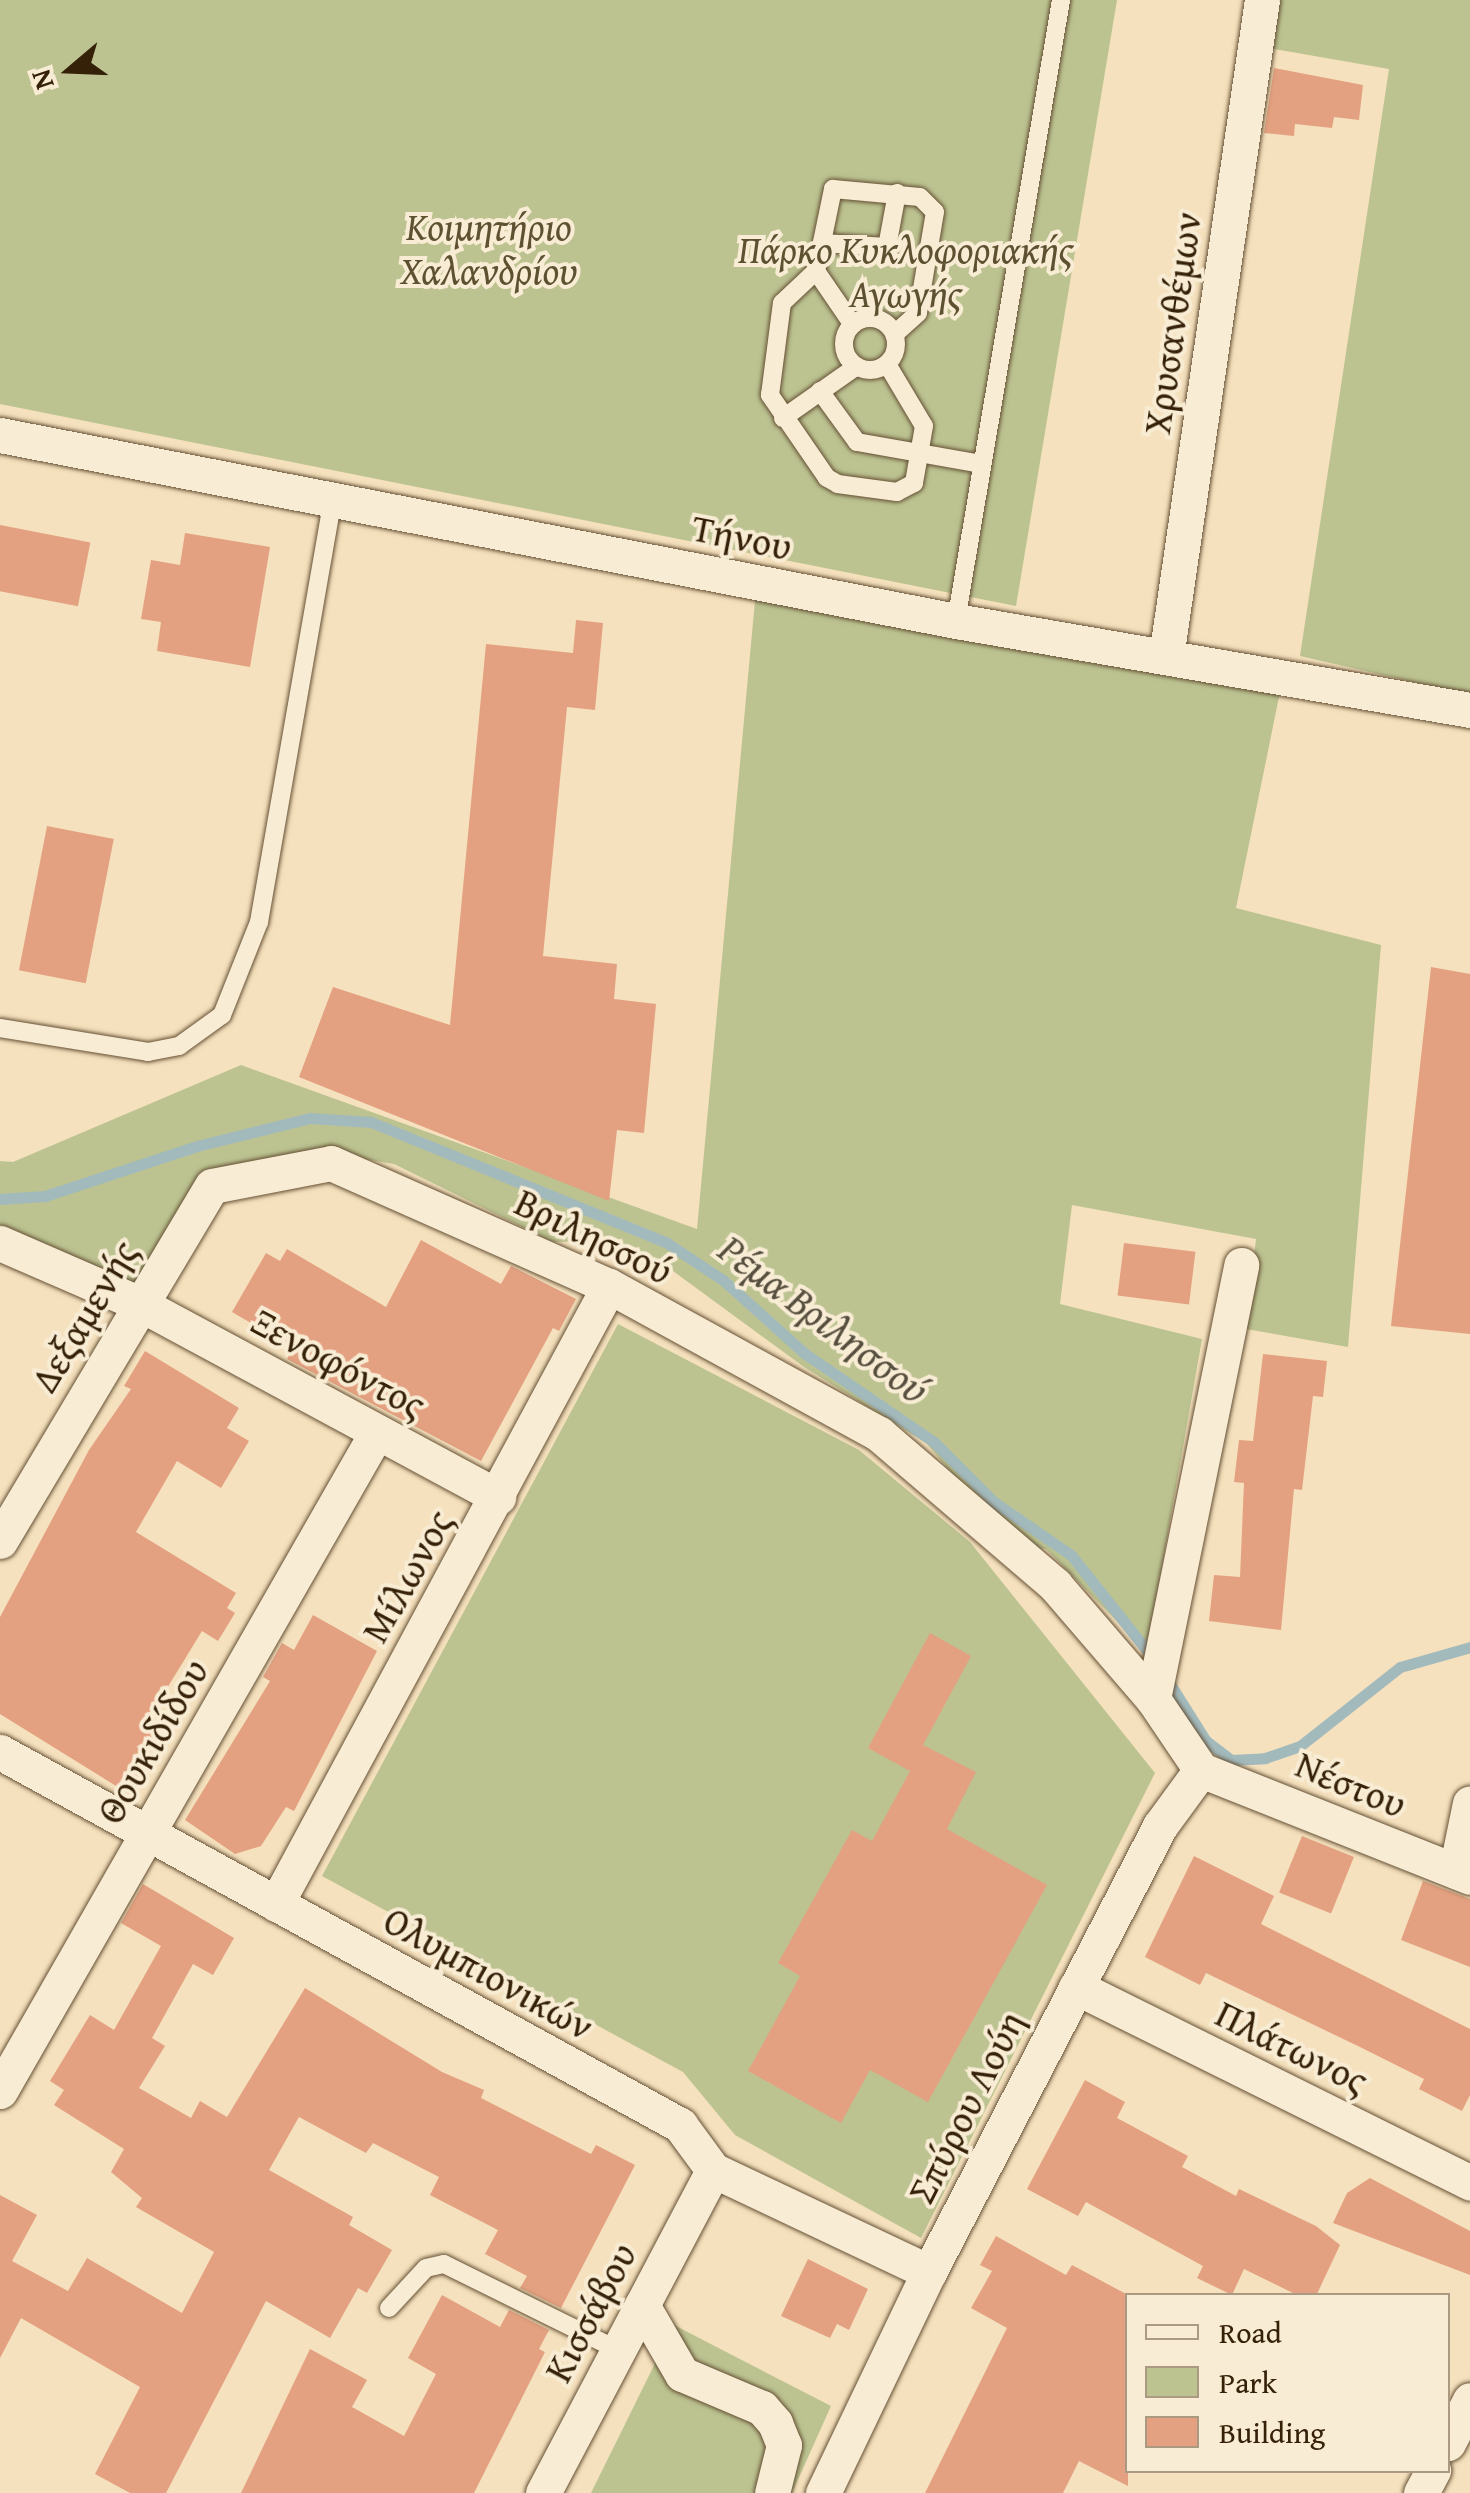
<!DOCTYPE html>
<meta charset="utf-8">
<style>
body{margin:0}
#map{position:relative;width:1470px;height:2493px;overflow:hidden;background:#f5e1bd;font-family:"Gentium Book Plus",serif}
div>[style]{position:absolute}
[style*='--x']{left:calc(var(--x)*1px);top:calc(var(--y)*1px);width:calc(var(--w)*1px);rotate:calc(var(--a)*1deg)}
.green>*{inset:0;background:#bcc391}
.stream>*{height:11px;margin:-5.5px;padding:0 5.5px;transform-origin:5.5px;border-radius:5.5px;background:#a3babd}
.building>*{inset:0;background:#e4a181;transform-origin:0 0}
.roads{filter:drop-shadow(0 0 2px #655035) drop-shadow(0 0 2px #655035)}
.lane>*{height:18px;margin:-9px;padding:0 9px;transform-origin:9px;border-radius:9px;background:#f8ecd4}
.lane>.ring{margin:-9px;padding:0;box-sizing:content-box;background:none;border:18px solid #f8ecd4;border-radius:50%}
.street>*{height:35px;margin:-17.5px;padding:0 17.5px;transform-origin:17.5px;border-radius:17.5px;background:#f8ecd4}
span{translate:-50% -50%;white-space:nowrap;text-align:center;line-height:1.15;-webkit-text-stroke:8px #f8ecd4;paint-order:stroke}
.park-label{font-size:38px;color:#5e5131;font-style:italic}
.street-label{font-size:38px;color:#352008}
.water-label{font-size:40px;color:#564e3e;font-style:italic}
.legend{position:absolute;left:1125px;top:2293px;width:325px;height:180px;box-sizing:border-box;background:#f8ecd4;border:2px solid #aa9a82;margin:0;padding:12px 18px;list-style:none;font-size:30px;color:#352008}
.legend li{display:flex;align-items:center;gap:20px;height:50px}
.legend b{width:50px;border:2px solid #aa9a82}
.north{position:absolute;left:20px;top:20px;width:100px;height:100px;-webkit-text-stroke:8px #f8ecd4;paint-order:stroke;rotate:251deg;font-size:28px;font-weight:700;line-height:40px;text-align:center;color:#352008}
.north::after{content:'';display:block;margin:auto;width:35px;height:45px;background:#352008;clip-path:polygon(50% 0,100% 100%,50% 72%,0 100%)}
</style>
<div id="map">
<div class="green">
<i style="clip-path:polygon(0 0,1117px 0,1016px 606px,0 404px)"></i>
<i style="clip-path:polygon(1277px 0,1470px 0,1470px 695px,1300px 656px,1389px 69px,1269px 48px)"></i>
<i style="clip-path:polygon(756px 590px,971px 642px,1280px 692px,1236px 908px,1381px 945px,1348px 1347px,1246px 1329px,1256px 1239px,1072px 1205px,1060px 1304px,1202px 1339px,1147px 1652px,1046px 1549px,1021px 1546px,987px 1514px,926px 1443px,804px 1367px,658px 1260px,597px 1241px,553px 1242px,394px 1164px,314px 1151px,211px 1184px,138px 1287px,0 1231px,0 1161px,13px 1162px,241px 1065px,697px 1229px)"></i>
<i style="clip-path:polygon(618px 1324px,859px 1450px,970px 1542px,1155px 1773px,921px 2238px,735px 2135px,683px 2072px,322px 1876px)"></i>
<i style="clip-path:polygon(674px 2325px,831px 2406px,792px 2493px,591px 2493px)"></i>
</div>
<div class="stream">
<i style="--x:0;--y:1199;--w:45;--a:-3.8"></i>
<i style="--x:45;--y:1196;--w:160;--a:-18.2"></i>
<i style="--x:197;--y:1146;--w:116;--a:-13.9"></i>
<i style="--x:310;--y:1118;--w:61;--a:3.8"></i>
<i style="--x:371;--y:1122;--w:320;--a:22.2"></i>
<i style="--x:667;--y:1243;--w:67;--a:33.5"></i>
<i style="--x:723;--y:1280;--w:109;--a:42"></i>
<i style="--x:804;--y:1353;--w:158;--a:34.4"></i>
<i style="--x:934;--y:1442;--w:85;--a:45"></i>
<i style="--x:994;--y:1502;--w:93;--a:34.5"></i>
<i style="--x:1071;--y:1555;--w:130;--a:51.5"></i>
<i style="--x:1165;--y:1676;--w:77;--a:57.8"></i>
<i style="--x:1206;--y:1741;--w:31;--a:37"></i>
<i style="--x:1231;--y:1760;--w:34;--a:-3"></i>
<i style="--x:1265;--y:1758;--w:37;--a:-19"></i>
<i style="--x:1300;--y:1746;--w:127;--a:-38.3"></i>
<i style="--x:1400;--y:1667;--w:73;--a:-15.9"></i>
</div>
<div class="building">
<i style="clip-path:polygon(1274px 68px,1363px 85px,1359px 120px,1334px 117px,1332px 128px,1295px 124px,1294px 136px,1264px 133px)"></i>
<i style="left:0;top:525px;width:92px;height:65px;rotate:11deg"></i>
<i style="clip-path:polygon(185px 533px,270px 547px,250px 667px,157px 651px,161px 622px,141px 619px,151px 560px,180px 565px)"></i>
<i style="clip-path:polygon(576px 620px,603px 623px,595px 710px,567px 707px,543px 956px,617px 964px,614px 999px,656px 1004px,644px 1133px,617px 1130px,609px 1201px,299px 1077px,333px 987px,450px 1025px,486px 644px,573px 653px)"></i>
<i style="left:47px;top:826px;width:68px;height:147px;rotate:11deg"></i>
<i style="clip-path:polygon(1431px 967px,1470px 974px,1470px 1334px,1391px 1326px)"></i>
<i style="clip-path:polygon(421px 1240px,501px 1284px,511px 1266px,576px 1299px,559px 1331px,553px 1328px,481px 1461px,287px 1359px,292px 1349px,287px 1344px,232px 1312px,266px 1253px,280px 1261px,287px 1249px,386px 1307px)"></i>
<i style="left:1124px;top:1243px;width:72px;height:53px;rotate:7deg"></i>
<i style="clip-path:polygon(145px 1351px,239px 1408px,227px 1428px,249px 1441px,221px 1488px,177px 1461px,136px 1532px,236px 1593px,227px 1608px,235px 1613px,218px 1641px,202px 1631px,147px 1721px,159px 1728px,139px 1761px,148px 1766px,129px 1794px,0 1714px,0 1617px,89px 1450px,131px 1389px,124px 1386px)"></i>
<i style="clip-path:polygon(1263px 1354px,1327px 1361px,1323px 1397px,1313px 1396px,1302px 1490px,1294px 1489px,1281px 1630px,1209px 1621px,1214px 1575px,1240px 1577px,1244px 1483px,1234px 1482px,1239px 1440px,1253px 1441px)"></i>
<i style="clip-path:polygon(313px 1615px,377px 1651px,294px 1811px,286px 1807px,261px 1846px,235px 1854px,185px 1820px,270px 1681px,263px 1677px,282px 1643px,294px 1650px)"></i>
<i style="clip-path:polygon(930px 1633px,971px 1656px,923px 1745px,976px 1772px,947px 1829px,1047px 1885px,928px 2102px,870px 2070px,841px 2123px,748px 2071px,800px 1976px,778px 1963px,852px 1830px,872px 1841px,910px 1771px,868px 1748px)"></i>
<i style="left:1302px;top:1836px;width:56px;height:61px;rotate:22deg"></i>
<i style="clip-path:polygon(1194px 1856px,1274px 1896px,1261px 1924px,1470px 2029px,1470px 2095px,1462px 2111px,1419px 2089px,1424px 2079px,1362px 2048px,1206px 1973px,1200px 1985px,1145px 1957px)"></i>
<i style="clip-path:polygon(1423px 1881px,1470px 1899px,1470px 1967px,1401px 1940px)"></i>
<i style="clip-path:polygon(143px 1884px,234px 1938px,213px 1975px,193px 1964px,152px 2038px,165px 2046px,139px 2088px,191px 2118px,200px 2101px,227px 2117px,305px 1988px,442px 2072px,484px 2090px,481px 2098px,591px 2154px,596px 2145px,635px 2165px,561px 2308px,520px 2288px,527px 2276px,485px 2254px,498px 2230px,430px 2195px,439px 2177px,373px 2143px,366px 2153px,299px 2117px,269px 2170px,353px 2217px,349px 2225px,392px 2250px,367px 2293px,358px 2288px,330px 2338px,266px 2301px,166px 2493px,130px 2493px,95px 2474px,140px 2387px,21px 2318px,0 2358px,0 2195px,37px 2215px,12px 2261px,68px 2291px,87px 2258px,182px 2313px,214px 2252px,136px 2207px,142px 2198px,111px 2172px,124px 2149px,54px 2105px,64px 2090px,50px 2081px,90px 2015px,114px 2030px,161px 1946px,121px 1923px)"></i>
<i style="clip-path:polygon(1085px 2080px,1125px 2102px,1117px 2118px,1188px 2156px,1182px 2167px,1236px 2196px,1239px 2189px,1316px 2226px,1340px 2245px,1316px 2296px,1299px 2296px,1244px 2269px,1232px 2295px,1197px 2278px,1203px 2266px,1086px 2202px,1078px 2216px,1027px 2189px)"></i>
<i style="clip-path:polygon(1370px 2178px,1470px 2231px,1470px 2275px,1333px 2223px,1347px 2193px)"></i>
<i style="clip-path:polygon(996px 2236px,1066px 2275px,1072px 2265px,1128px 2295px,1128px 2486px,1079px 2461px,1063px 2493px,925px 2493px,1007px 2328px,971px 2308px,992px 2271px,980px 2265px)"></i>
<i style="clip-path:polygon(808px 2259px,868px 2289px,849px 2330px,837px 2324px,830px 2338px,781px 2316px)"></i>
<i style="clip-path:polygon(442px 2295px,500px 2327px,509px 2310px,549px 2330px,539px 2349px,545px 2352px,474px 2493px,241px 2493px,310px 2349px,367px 2380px,352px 2407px,404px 2436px,436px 2374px,408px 2358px)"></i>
</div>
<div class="roads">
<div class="lane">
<i style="--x:822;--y:243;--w:65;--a:3.5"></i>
<i style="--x:887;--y:247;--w:55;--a:-79.5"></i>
<i style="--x:816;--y:271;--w:65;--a:55.6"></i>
<i class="ring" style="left:844px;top:318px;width:34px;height:34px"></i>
<i style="--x:887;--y:364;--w:72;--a:59.2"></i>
<i style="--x:924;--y:426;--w:58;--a:100"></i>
<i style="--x:914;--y:483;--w:19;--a:152"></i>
<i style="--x:897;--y:492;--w:60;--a:-172.3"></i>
<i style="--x:838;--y:484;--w:13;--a:-151"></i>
<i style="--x:827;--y:478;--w:101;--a:-124.5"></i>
<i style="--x:770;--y:395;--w:93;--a:-82.6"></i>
<i style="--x:782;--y:303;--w:47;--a:-43.3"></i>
<i style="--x:816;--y:271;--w:84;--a:-78.3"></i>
<i style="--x:833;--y:189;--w:87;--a:5.3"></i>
<i style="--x:920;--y:197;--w:21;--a:45"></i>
<i style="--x:935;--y:212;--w:102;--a:99.6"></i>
<i style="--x:918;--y:313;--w:31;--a:138"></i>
<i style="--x:820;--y:391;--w:63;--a:54"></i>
<i style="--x:857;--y:442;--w:127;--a:10"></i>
<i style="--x:783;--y:418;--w:90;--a:-35.1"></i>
<i style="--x:956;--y:621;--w:630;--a:-80.4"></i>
<i style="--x:0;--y:1028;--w:150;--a:9.2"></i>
<i style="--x:148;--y:1052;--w:32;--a:-11"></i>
<i style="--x:179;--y:1046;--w:53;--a:-35.8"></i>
<i style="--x:222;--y:1015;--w:100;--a:-68.3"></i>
<i style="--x:259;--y:922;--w:426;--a:-80.1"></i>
<i style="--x:389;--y:2308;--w:54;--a:-47.2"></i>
<i style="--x:426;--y:2268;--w:18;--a:-13"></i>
<i style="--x:444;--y:2264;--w:194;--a:26.3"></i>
</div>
<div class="street">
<i style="--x:0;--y:435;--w:974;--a:11.01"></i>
<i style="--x:956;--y:621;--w:522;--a:9.82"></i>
<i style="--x:1166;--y:657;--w:664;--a:-81.69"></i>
<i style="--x:0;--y:1243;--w:153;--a:23.5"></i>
<i style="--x:140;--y:1304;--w:407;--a:28.3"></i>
<i style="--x:0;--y:1541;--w:413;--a:-59.2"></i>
<i style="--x:212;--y:1186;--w:121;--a:-10.9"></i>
<i style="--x:331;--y:1163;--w:304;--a:23.9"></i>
<i style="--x:609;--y:1286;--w:308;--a:28.7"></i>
<i style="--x:879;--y:1434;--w:232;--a:40.6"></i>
<i style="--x:1055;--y:1585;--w:150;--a:49.3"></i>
<i style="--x:1153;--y:1699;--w:86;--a:55.9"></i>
<i style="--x:1153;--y:1699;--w:443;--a:-78.5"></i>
<i style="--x:0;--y:1752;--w:776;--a:28.75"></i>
<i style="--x:680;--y:2125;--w:56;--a:53.7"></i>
<i style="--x:713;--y:2170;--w:239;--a:25.3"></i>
<i style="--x:1201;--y:1770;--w:289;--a:21.7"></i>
<i style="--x:1456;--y:1871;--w:69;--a:-78.4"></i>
<i style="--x:276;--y:1904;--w:702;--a:-61.68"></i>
<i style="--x:1076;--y:1987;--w:440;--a:26.4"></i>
<i style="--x:0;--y:2091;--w:759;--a:-60.23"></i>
<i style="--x:642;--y:2305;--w:80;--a:59.9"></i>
<i style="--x:682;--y:2374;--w:87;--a:23"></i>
<i style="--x:762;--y:2408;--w:20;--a:49"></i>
<i style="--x:775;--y:2423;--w:24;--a:68"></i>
<i style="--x:784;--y:2445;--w:49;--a:104"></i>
<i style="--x:1448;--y:2443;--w:48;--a:-62.9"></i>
<i style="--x:543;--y:2493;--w:365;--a:-62.2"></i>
<i style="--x:823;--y:2493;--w:245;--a:-64.4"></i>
<i style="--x:929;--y:2272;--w:502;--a:-62.62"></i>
<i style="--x:1160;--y:1826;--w:69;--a:-53.8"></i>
<i style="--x:1421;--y:2493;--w:26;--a:-62"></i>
</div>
</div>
<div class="park-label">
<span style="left:489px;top:249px">Κοιμητήριο<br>Χαλανδρίου</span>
<span style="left:906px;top:272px">Πάρκο Κυκλοφοριακής<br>Αγωγής</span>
</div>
<div class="street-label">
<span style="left:1172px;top:323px;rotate:-82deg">Χρυσανθέμων</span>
<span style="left:742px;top:537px;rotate:11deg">Τήνου</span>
<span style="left:594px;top:1236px;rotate:26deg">Βριλησσού</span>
<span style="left:84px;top:1316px;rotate:-59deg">Δεξαμενής</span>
<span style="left:339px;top:1363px;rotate:28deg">Ξενοφόντος</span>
<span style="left:407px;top:1576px;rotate:-61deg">Μίλωνος</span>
<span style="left:152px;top:1741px;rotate:-60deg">Θουκιδίδου</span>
<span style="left:1351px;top:1784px;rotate:22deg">Νέστου</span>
<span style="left:489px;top:1973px;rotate:29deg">Ολυμπιονικών</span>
<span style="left:1292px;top:2047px;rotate:26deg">Πλάτωνος</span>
<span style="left:966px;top:2107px;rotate:-63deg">Σπύρου Λούη</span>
<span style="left:590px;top:2312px;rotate:-62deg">Κισσάβου</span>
</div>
<div class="water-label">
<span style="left:824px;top:1319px;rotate:37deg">Ρέμα Βριλησσού</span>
</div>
<ul class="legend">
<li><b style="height:12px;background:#f8ecd4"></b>Road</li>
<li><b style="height:28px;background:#bcc391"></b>Park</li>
<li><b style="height:28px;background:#e4a181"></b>Building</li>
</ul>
<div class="north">N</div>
</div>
